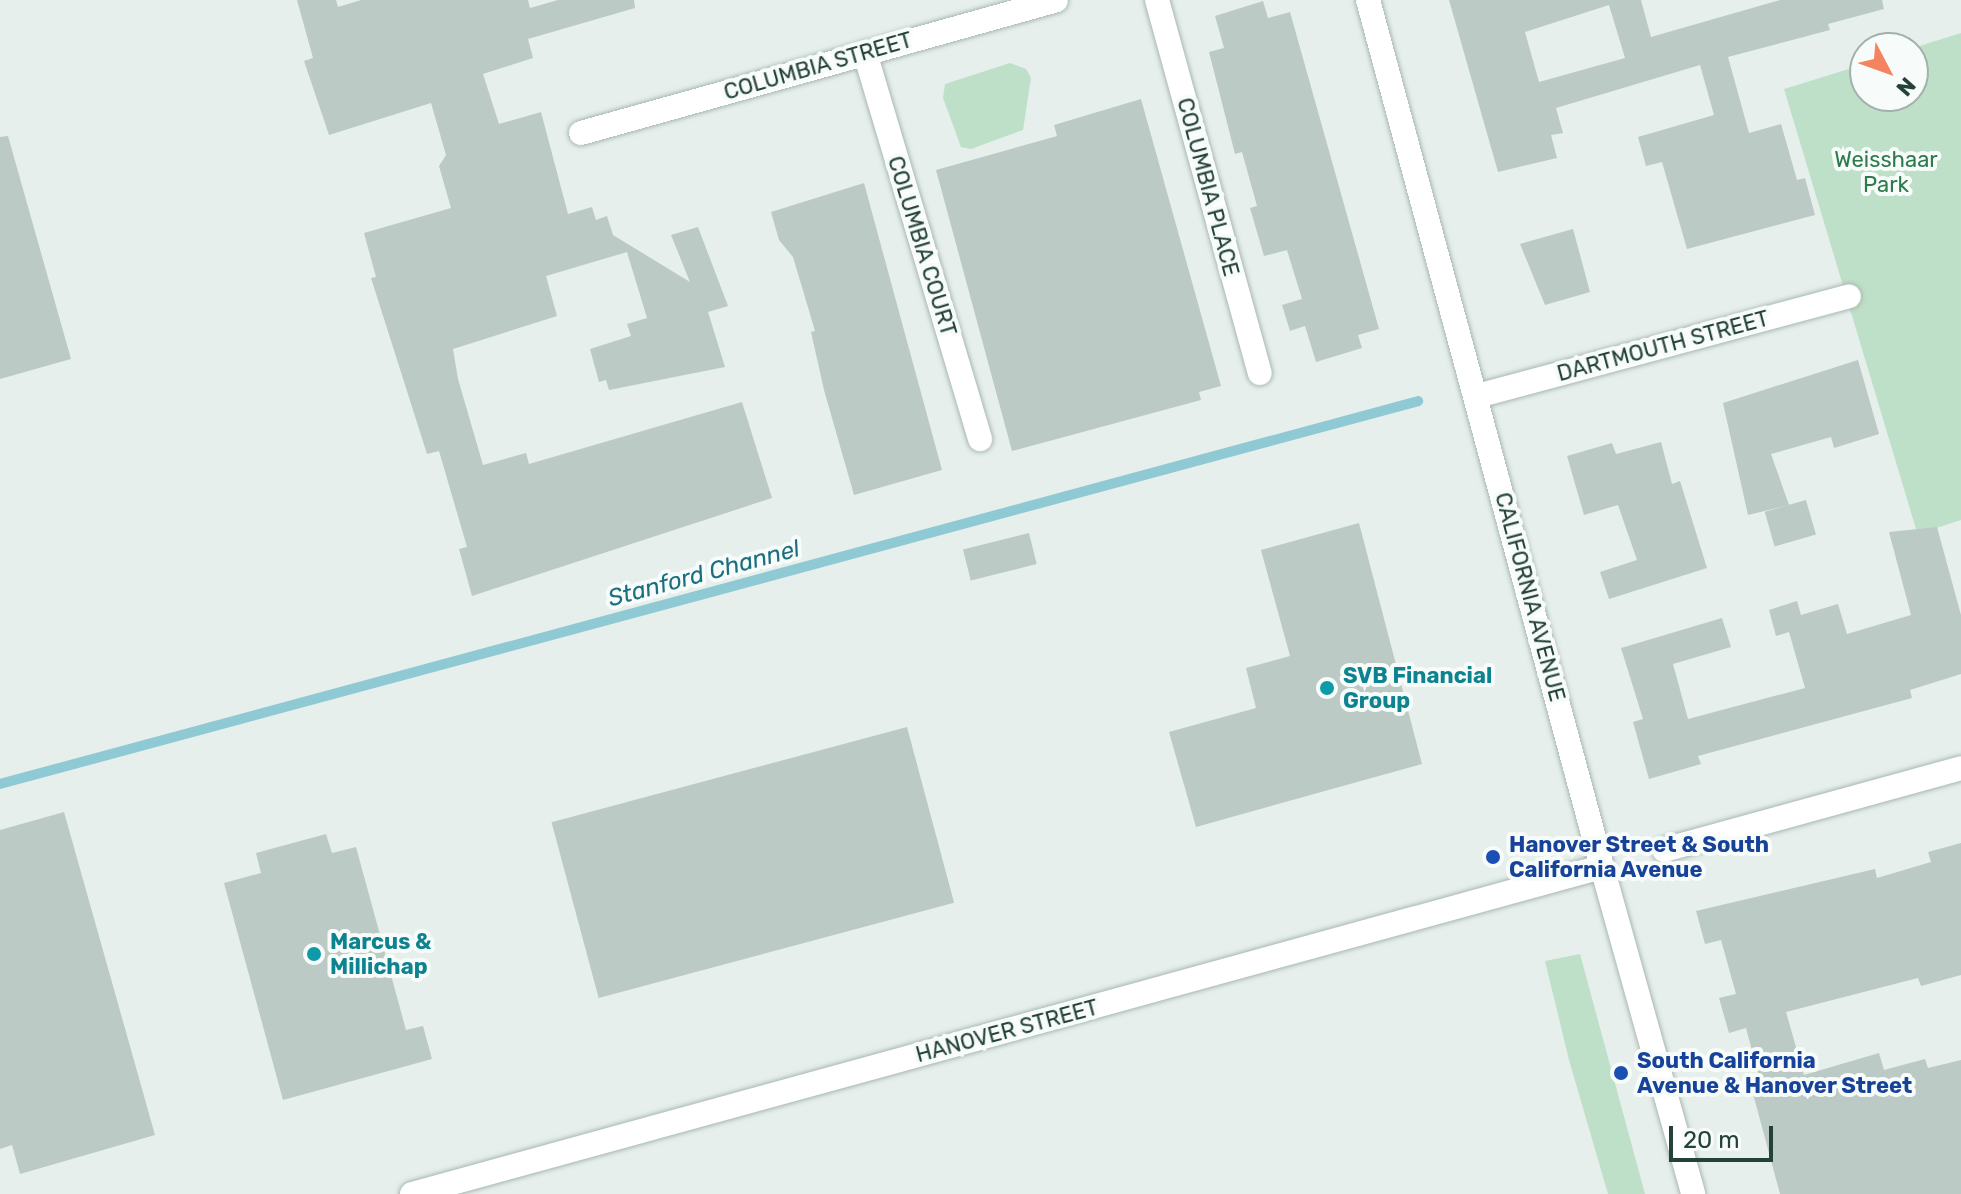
<!DOCTYPE html>
<style>
body{margin:0}
#map{position:relative;width:1961px;height:1194px;overflow:hidden;background:#e6efeb;font-family:Rubik,sans-serif}
div>[style]{position:absolute}
[style*='--x']{left:calc(var(--x)*1px);top:calc(var(--y)*1px);width:calc(var(--w)*1px);rotate:calc(var(--a)*1deg)}
.green>*{inset:0;background:#bfe0c8}
.stream>*{height:10px;margin:-5px;padding:0 5px;transform-origin:5px;border-radius:5px;background:#8ec9d4}
.building>*{inset:0;background:#bbcac4;transform-origin:0 0}
.roads{filter:drop-shadow(0 0 2px #a8b8b2) drop-shadow(0 0 2px #a8b8b2)}
.minor>*{height:24px;margin:-12px;padding:0 12px;transform-origin:12px;border-radius:12px;background:#fff}
.tertiary>*{height:24px;margin:-12px;padding:0 12px;transform-origin:12px;border-radius:12px;background:#fff}
.dots>*{width:22px;height:22px;translate:-50% -50%;box-sizing:border-box;border:4px solid #f7fbf9;border-radius:50%}
span{translate:-50% -50%;white-space:nowrap;text-align:center;line-height:1.15;-webkit-text-stroke:8px #f7fbf9;paint-order:stroke}
.street-label{font-size:22px;color:#24423a}
.park-label{font-size:22px;color:#2d7a4b}
.culture-label{font-size:22px;color:#0d838f;font-weight:700}
.left{translate:0 -50%;text-align:left}
.transit-label{font-size:22px;color:#164399;font-weight:700}
.water-label{font-size:24px;color:#1c6f80;font-style:italic}
.north{position:absolute;left:1849px;top:32px;width:80px;height:80px;box-sizing:border-box;background:#f7fbf9;border:2px solid #a3b1ad;border-radius:50%;rotate:131deg;font-size:22px;font-weight:700;line-height:32px;text-align:center;color:#24423a}
.north::after{content:'';display:block;margin:auto;width:28px;height:36px;background:#f4845f;clip-path:polygon(50% 0,100% 100%,50% 72%,0 100%)}
.scale{position:absolute;left:1669px;top:1126px;width:104px;height:36px;box-sizing:border-box;border:4px solid #24423a;border-top:0;padding-left:10px;font-size:24px;line-height:28px;white-space:nowrap;color:#24423a;-webkit-text-stroke:6px #f7fbf9;paint-order:stroke}
</style>
<div id="map">
<div class="green">
<i style="clip-path:polygon(1961px 33px,1961px 520px,1924px 532px,1916px 529px,1784px 89px,1865px 64px,1865px 96px,1913px 96px,1913px 48px)"></i>
<i style="clip-path:polygon(1010px 63px,1026px 69px,1031px 78px,1023px 130px,971px 149px,961px 147px,943px 98px,945px 84px)"></i>
<i style="clip-path:polygon(1580px 954px,1645px 1194px,1608px 1194px,1569px 1060px,1545px 961px)"></i>
</div>
<div class="stream">
<i style="--x:0;--y:784;--w:1469;--a:-15.11"></i>
</div>
<div class="building">
<i style="clip-path:polygon(297px 0,336px 0,338px 7px,361px 0,528px 0,530px 8px,558px 0,634px 0,635px 8px,528px 39px,533px 58px,483px 74px,499px 124px,541px 112px,568px 214px,592px 207px,596px 220px,607px 216px,613px 235px,690px 282px,671px 235px,698px 227px,728px 306px,708px 312px,725px 367px,609px 390px,606px 380px,599px 382px,590px 349px,631px 336px,627px 324px,647px 318px,627px 252px,546px 276px,557px 316px,453px 349px,458px 379px,483px 465px,526px 453px,529px 464px,742px 402px,772px 498px,472px 596px,459px 549px,467px 547px,439px 451px,427px 454px,371px 278px,376px 277px,364px 233px,451px 208px,439px 166px,446px 155px,431px 103px,329px 135px,304px 61px,313px 58px)"></i>
<i style="clip-path:polygon(evenodd,1449px 0,1641px 0,1651px 37px,1780px 0,1882px 0,1884px 9px,1828px 24px,1830px 30px,1728px 57px,1749px 133px,1781px 124px,1797px 180px,1805px 178px,1815px 215px,1687px 249px,1662px 162px,1646px 166px,1638px 137px,1714px 115px,1700px 65px,1556px 108px,1563px 133px,1551px 135px,1557px 158px,1498px 172px,1449px 0,1609px 5px,1625px 58px,1539px 82px,1525px 32px,1609px 5px)"></i>
<i style="clip-path:polygon(1263px 1px,1268px 18px,1290px 12px,1379px 329px,1358px 335px,1362px 348px,1316px 362px,1305px 326px,1290px 331px,1282px 305px,1302px 299px,1287px 250px,1264px 256px,1250px 208px,1257px 206px,1242px 152px,1235px 154px,1209px 52px,1224px 48px,1215px 16px)"></i>
<i style="clip-path:polygon(1141px 99px,1221px 386px,1199px 392px,1201px 400px,1012px 451px,936px 170px,1057px 136px,1054px 125px)"></i>
<i style="clip-path:polygon(8px 136px,71px 359px,0 379px,0 137px)"></i>
<i style="clip-path:polygon(864px 183px,942px 470px,854px 495px,824px 390px,811px 332px,815px 331px,793px 257px,779px 240px,771px 212px)"></i>
<i style="clip-path:polygon(1573px 229px,1590px 292px,1545px 305px,1520px 244px)"></i>
<i style="clip-path:polygon(1858px 360px,1879px 434px,1834px 448px,1831px 437px,1771px 454px,1789px 505px,1748px 515px,1723px 403px)"></i>
<i style="clip-path:polygon(1661px 442px,1672px 484px,1680px 481px,1707px 568px,1609px 599px,1600px 572px,1637px 560px,1618px 505px,1584px 515px,1567px 456px,1612px 443px,1616px 454px)"></i>
<i style="left:1806px;top:500px;width:36px;height:43px;rotate:74deg"></i>
<i style="clip-path:polygon(1359px 523px,1422px 764px,1196px 827px,1169px 732px,1256px 708px,1246px 668px,1290px 656px,1261px 550px)"></i>
<i style="clip-path:polygon(1937px 527px,1961px 615px,1961px 674px,1910px 690px,1912px 698px,1698px 756px,1701px 764px,1649px 779px,1633px 722px,1643px 719px,1621px 648px,1722px 618px,1731px 647px,1673px 664px,1688px 719px,1805px 688px,1789px 632px,1776px 636px,1769px 610px,1797px 601px,1801px 615px,1838px 604px,1847px 634px,1911px 615px,1889px 532px)"></i>
<i style="left:1029px;top:533px;width:32px;height:68px;rotate:76deg"></i>
<i style="left:907px;top:727px;width:182px;height:368px;rotate:75deg"></i>
<i style="clip-path:polygon(64px 812px,155px 1135px,20px 1174px,12px 1145px,0 1149px,0 830px)"></i>
<i style="clip-path:polygon(326px 834px,332px 853px,356px 847px,406px 1030px,423px 1026px,432px 1059px,283px 1100px,224px 883px,261px 873px,256px 853px)"></i>
<i style="clip-path:polygon(1961px 843px,1961px 975px,1921px 986px,1918px 978px,1786px 1012px,1804px 1075px,1879px 1053px,1884px 1070px,1925px 1059px,1928px 1068px,1961px 1060px,1961px 1194px,1780px 1194px,1752px 1090px,1762px 1088px,1746px 1028px,1729px 1033px,1719px 998px,1736px 994px,1721px 940px,1705px 944px,1696px 911px,1875px 869px,1877px 878px,1931px 862px,1928px 852px)"></i>
</div>
<div class="roads">
<div class="minor">
<i style="--x:1157;--y:0;--w:387;--a:74.6"></i>
<i style="--x:1368;--y:0;--w:898;--a:74.9"></i>
<i style="--x:865;--y:53;--w:403;--a:73.4"></i>
<i style="--x:581;--y:133;--w:493;--a:-15.6"></i>
<i style="--x:1477;--y:396;--w:385;--a:-15"></i>
<i style="--x:1664;--y:850;--w:308;--a:-15.4"></i>
</div>
<div class="tertiary">
<i style="--x:412;--y:1194;--w:1234;--a:-15.37"></i>
<i style="--x:1602;--y:867;--w:339;--a:74.4"></i>
</div>
</div>
<div class="dots">
<i style="left:1327px;top:688px;background:#0f9aa8"></i>
<i style="left:1493px;top:857px;background:#1a4fb4"></i>
<i style="left:314px;top:954px;background:#0f9aa8"></i>
<i style="left:1621px;top:1073px;background:#1a4fb4"></i>
</div>
<div class="street-label">
<span style="left:818px;top:66px;rotate:-16deg">COLUMBIA STREET</span>
<span style="left:1208px;top:187px;rotate:75deg">COLUMBIA PLACE</span>
<span style="left:922px;top:246px;rotate:73deg">COLUMBIA COURT</span>
<span style="left:1663px;top:346px;rotate:-15deg">DARTMOUTH STREET</span>
<span style="left:1530px;top:597px;rotate:75deg">CALIFORNIA AVENUE</span>
<span style="left:1007px;top:1031px;rotate:-15deg">HANOVER STREET</span>
</div>
<div class="park-label">
<span style="left:1886px;top:172px">Weisshaar<br>Park</span>
</div>
<div class="culture-label">
<span class="left" style="left:1343px;top:688px">SVB Financial<br>Group</span>
<span class="left" style="left:330px;top:954px">Marcus &amp;<br>Millichap</span>
</div>
<div class="transit-label">
<span class="left" style="left:1509px;top:857px">Hanover Street &amp; South<br>California Avenue</span>
<span class="left" style="left:1637px;top:1073px">South California<br>Avenue &amp; Hanover Street</span>
</div>
<div class="water-label">
<span style="left:704px;top:574px;rotate:-15deg">Stanford Channel</span>
</div>
<div class="north">N</div>
<div class="scale">20 m</div>
</div>
